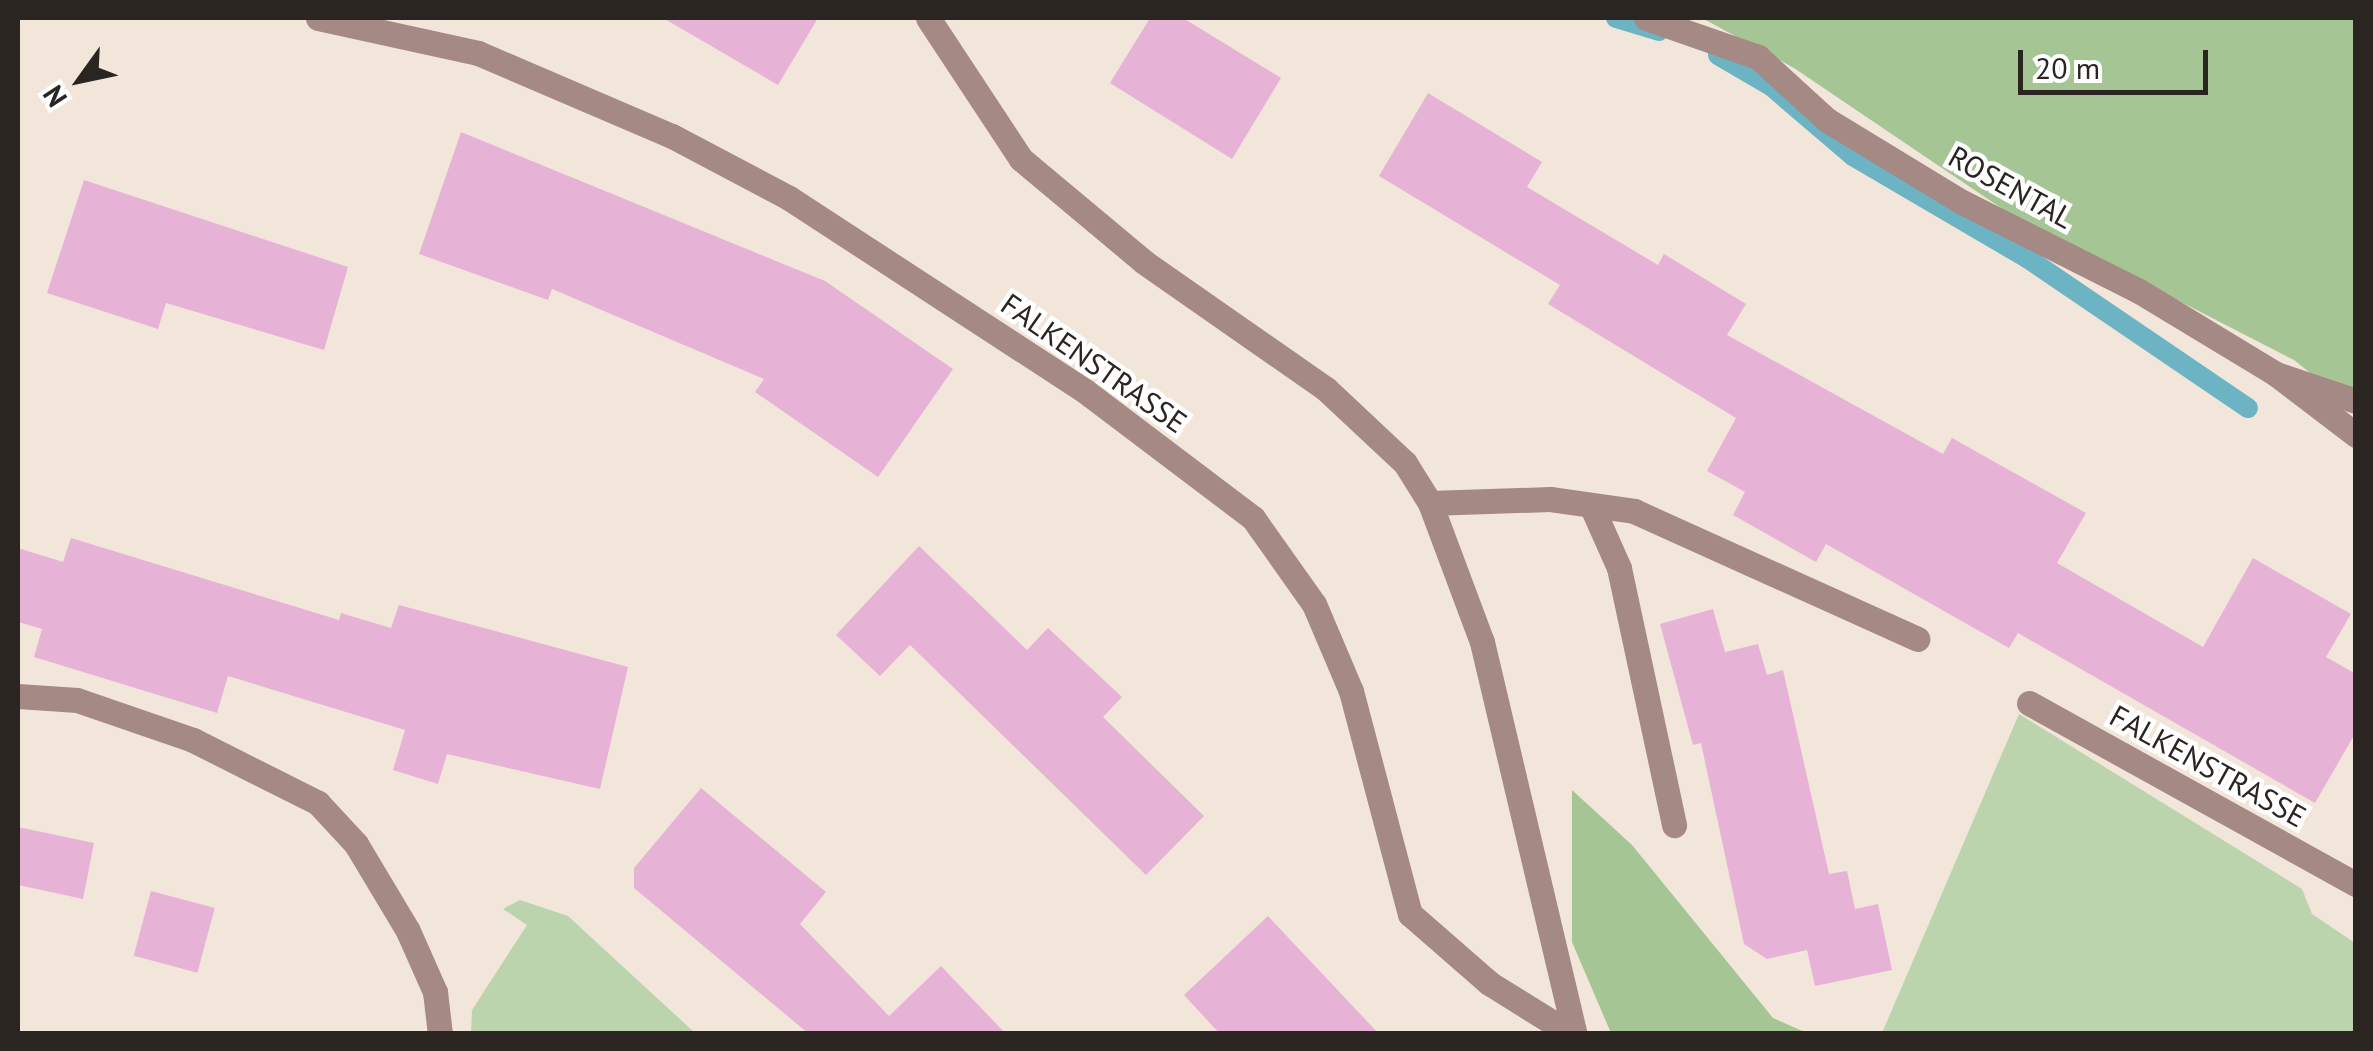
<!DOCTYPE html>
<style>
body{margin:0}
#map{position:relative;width:2373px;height:1051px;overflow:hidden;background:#f2e6db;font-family:"PT Sans",sans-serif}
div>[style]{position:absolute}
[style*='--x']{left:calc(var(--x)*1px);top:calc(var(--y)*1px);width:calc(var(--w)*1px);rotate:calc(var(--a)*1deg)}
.green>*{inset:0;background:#bbd4ad}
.forest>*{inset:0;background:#a5c594}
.stream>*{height:20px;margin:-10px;padding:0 10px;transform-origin:10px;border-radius:10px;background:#6cb3c4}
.building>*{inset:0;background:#e6b3d7;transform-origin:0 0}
.lane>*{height:25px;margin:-12.5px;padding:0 12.5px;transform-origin:12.5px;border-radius:12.5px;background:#a48984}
.street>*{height:25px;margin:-12.5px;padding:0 12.5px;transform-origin:12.5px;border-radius:12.5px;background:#a48984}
span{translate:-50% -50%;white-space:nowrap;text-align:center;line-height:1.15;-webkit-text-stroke:9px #fff;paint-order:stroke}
.street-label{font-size:30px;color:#2a2521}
.frame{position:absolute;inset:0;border:20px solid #2a2521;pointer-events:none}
.north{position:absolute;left:30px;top:30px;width:100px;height:100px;-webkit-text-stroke:8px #fff;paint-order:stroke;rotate:237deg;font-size:28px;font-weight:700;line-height:40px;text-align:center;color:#2a2521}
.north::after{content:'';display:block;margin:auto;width:35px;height:45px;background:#2a2521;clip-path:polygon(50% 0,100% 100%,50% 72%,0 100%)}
.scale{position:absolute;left:2018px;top:50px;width:190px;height:45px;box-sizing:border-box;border:5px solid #2a2521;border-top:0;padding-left:12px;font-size:30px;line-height:35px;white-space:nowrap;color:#2a2521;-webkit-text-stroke:8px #fff;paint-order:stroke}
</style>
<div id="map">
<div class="green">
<i style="clip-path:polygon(2019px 714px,2302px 889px,2312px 914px,2355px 943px,2355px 1033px,1882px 1033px)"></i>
<i style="clip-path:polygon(520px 900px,568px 916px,695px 1033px,471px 1033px,472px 1010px,527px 925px,503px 909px)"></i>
</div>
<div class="forest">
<i style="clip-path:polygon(1702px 18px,2355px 18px,2355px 409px,2294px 360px,2010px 214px,1794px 68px)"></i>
<i style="clip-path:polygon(1572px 790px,1632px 845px,1773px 1018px,1807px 1033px,1611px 1033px,1572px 942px)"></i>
</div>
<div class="stream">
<i style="--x:1616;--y:18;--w:45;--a:16.8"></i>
<i style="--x:1718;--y:55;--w:61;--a:30.3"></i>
<i style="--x:1771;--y:86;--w:108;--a:40.5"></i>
<i style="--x:1853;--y:156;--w:202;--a:30.4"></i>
<i style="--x:2027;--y:258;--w:267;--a:34.2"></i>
</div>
<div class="building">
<i style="clip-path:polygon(663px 18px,818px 18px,778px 85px)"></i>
<i style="clip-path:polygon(1150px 18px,1183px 18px,1281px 78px,1232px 159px,1110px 83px)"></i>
<i style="clip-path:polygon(1428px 93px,1542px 162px,1527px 187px,1658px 265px,1664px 254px,1746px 304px,1727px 335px,1943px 454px,1952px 438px,2086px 513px,2057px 563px,2203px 647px,2253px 558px,2351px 614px,2326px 657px,2356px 674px,2356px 732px,2315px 803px,2018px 633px,2009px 648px,1826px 544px,1816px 562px,1733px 515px,1745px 492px,1707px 471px,1736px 418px,1548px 304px,1560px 285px,1379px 176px)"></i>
<i style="clip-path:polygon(461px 132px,825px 281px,953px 369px,878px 477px,755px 392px,764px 379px,552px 289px,548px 300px,419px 254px)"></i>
<i style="clip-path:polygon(84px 180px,348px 267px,324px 350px,166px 303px,158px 329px,47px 293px)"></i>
<i style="clip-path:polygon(71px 538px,339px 620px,341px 613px,391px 628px,399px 605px,628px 667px,600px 789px,447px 754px,438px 784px,393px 770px,405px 730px,228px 676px,217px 713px,34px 657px,42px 629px,18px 622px,18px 548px,63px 562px)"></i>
<i style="clip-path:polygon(919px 546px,1027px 650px,1048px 628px,1122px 697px,1103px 717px,1204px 816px,1146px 875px,910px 645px,880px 676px,836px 635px)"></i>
<i style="clip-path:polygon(1713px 609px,1725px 652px,1758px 644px,1767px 675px,1783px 670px,1829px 874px,1847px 871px,1855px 909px,1878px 904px,1892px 970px,1815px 986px,1807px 950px,1767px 959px,1744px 944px,1701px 743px,1693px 745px,1660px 624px)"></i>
<i style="clip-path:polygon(701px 788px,826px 892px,800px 924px,889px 1016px,941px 966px,1006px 1034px,809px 1034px,634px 888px,634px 868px)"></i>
<i style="clip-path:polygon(18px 827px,94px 843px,83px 899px,18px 885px)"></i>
<i style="left:151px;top:891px;width:66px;height:67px;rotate:15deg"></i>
<i style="clip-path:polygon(1268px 916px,1379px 1034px,1220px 1034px,1184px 995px)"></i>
</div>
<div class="lane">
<i style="--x:1646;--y:18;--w:119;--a:19.2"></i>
<i style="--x:1758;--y:57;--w:93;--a:42.4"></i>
<i style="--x:1827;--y:120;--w:158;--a:31.3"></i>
<i style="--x:1962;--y:202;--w:198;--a:26.7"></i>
<i style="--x:2139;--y:291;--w:160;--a:31.2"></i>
<i style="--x:2276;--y:374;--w:84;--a:18.6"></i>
<i style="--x:1591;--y:505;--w:69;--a:66"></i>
<i style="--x:1619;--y:568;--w:263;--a:77.9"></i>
</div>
<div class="street">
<i style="--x:318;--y:18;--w:164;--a:12.3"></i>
<i style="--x:478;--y:53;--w:211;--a:23.2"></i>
<i style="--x:672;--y:136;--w:132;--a:27.9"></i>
<i style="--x:789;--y:198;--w:353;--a:33.1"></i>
<i style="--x:1085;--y:391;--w:211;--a:37.1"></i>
<i style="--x:1253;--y:518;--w:105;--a:54.7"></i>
<i style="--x:1314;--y:604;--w:95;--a:67"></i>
<i style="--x:1351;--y:691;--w:231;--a:75.2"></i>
<i style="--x:1410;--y:914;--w:105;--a:41.1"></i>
<i style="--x:1489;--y:983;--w:97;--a:31.9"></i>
<i style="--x:928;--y:18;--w:169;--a:56.6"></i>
<i style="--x:1021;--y:159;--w:160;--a:39.9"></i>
<i style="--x:1144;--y:262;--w:222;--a:34.9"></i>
<i style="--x:1326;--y:389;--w:108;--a:43.1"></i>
<i style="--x:1405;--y:463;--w:47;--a:58"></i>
<i style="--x:1430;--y:503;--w:148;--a:69.5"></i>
<i style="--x:1482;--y:642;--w:403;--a:76.7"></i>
<i style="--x:2276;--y:374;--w:101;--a:37.3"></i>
<i style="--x:1430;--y:503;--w:120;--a:-1.9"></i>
<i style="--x:1550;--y:499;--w:85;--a:8.1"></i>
<i style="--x:1634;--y:511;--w:311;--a:24.3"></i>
<i style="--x:18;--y:696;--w:59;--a:3.9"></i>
<i style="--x:77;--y:700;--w:123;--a:19"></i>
<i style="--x:193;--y:740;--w:140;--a:26.7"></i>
<i style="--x:318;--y:803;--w:56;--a:47.2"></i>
<i style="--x:356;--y:844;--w:101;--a:59.1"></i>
<i style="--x:408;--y:931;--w:67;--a:66.1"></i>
<i style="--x:435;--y:992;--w:42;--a:83.2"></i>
<i style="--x:2029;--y:703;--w:374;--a:29"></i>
</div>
<div class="street-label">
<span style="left:2011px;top:187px;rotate:29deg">ROSENTAL</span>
<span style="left:1094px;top:363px;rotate:35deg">FALKENSTRASSE</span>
<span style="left:2208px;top:766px;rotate:29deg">FALKENSTRASSE</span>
</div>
<div class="frame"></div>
<div class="north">N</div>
<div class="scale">20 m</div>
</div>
